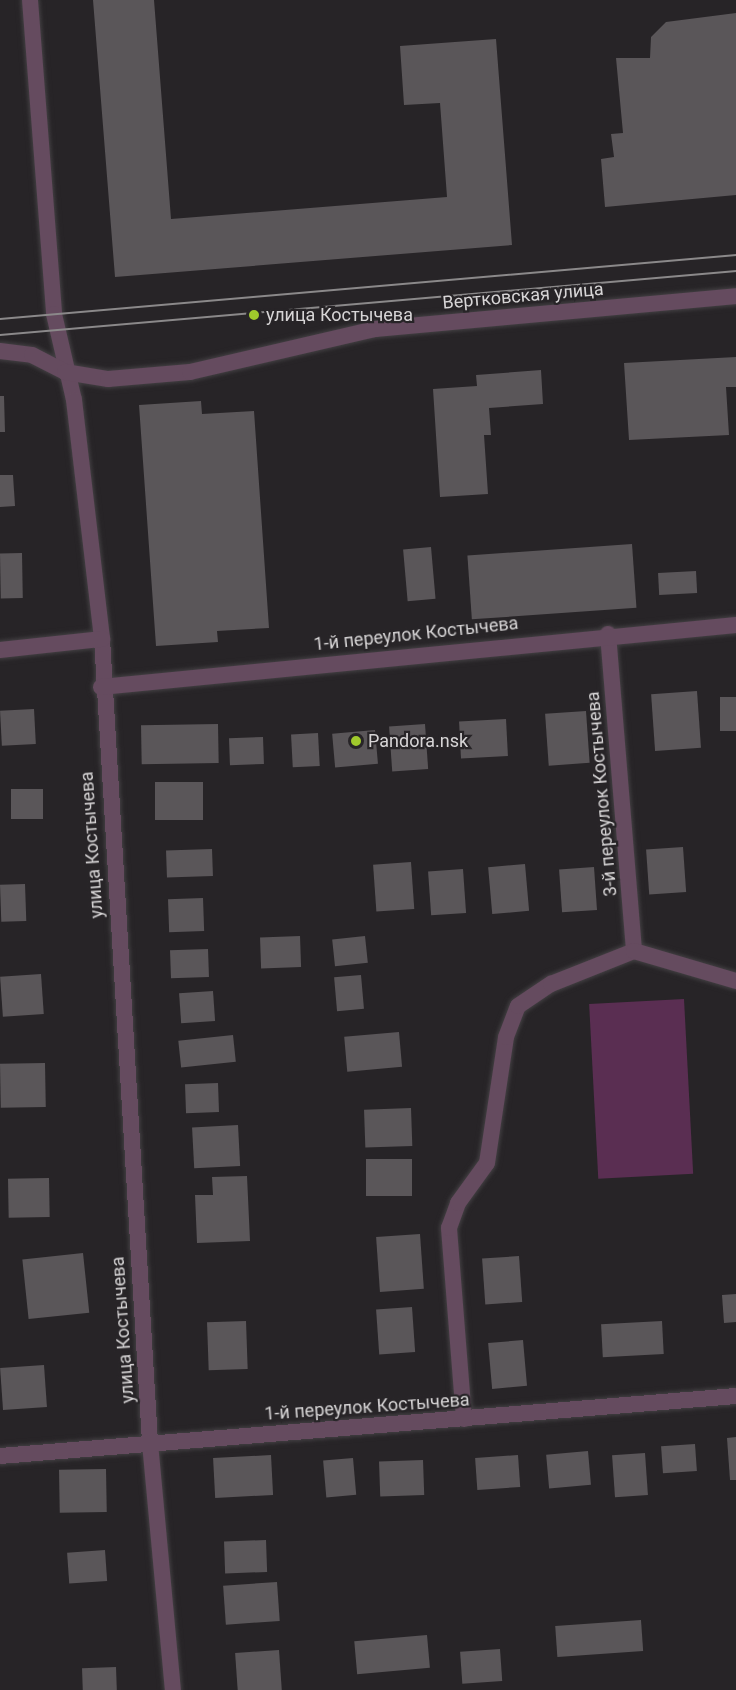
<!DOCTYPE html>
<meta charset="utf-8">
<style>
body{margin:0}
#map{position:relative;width:736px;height:1690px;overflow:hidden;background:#272427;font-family:Roboto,sans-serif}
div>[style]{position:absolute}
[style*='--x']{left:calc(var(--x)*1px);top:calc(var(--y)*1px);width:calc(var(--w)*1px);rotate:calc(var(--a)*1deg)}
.green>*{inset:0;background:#5a2e52;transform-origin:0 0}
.building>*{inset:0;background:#5a5659;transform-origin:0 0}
.roads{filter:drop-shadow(0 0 2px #434043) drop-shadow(0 0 2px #434043)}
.minor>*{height:16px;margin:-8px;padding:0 8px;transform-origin:8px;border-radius:8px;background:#654b5f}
.tram>*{height:1.5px;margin:-0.75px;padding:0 0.75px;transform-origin:0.75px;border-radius:0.75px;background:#8b898a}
.dots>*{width:16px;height:16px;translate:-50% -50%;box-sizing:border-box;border:3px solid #272427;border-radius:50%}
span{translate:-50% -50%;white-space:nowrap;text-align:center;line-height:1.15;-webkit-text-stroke:4.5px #272427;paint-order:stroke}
.street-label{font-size:18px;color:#d7d5d6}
.poi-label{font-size:18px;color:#d7d5d6}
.left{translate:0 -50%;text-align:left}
</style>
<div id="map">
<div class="green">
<i style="left:684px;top:999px;width:175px;height:95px;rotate:87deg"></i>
</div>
<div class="building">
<i style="clip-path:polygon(93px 0,154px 0,171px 219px,447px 197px,440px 103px,404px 105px,400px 46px,496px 39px,512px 245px,115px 277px)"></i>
<i style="clip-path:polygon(736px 13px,736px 195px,605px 207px,601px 159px,614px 157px,611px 134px,623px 133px,616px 58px,650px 58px,651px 37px,666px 22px)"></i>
<i style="clip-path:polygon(736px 357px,736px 387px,726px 387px,729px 435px,629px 440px,624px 363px)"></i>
<i style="clip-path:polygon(541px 370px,543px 404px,489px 408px,491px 435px,484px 435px,488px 494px,440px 497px,433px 389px,477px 386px,476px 375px)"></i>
<i style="clip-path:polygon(0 396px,4px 396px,5px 432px,0 432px)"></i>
<i style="clip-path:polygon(201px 401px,202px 414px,254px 411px,269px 628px,217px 631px,218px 642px,156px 646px,139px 405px)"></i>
<i style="clip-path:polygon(0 475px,13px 475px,15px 506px,0 507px)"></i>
<i style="left:632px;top:544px;width:64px;height:165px;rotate:86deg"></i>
<i style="left:431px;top:547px;width:52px;height:28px;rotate:85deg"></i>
<i style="left:22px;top:553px;width:45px;height:22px;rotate:89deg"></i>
<i style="left:696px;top:571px;width:22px;height:38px;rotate:87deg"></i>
<i style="left:697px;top:691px;width:57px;height:46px;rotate:86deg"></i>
<i style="left:736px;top:697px;width:34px;height:16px;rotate:90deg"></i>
<i style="left:34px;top:709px;width:35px;height:34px;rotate:87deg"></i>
<i style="left:586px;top:711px;width:52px;height:41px;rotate:86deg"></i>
<i style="left:506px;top:719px;width:37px;height:47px;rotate:87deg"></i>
<i style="left:218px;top:724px;width:39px;height:77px;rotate:89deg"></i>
<i style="left:425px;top:724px;width:45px;height:36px;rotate:86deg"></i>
<i style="left:375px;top:730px;width:34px;height:43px;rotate:85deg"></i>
<i style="left:318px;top:733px;width:33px;height:27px;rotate:87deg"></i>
<i style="left:263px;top:737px;width:27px;height:34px;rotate:88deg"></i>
<i style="left:155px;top:782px;width:48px;height:38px"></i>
<i style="left:11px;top:789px;width:32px;height:30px"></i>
<i style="left:683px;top:847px;width:45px;height:37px;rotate:86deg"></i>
<i style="left:212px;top:849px;width:27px;height:46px;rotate:88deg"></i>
<i style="left:411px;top:862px;width:47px;height:38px;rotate:86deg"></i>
<i style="left:525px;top:864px;width:47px;height:37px;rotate:85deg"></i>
<i style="left:594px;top:867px;width:43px;height:35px;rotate:86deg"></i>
<i style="left:463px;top:869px;width:44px;height:35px;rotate:86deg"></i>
<i style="left:25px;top:884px;width:37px;height:25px;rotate:88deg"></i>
<i style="left:203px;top:898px;width:33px;height:35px;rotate:88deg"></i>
<i style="left:300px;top:936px;width:31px;height:40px;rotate:88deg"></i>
<i style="left:365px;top:936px;width:27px;height:33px;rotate:84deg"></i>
<i style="left:208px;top:949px;width:28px;height:38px;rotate:88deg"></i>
<i style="left:41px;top:974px;width:40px;height:41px;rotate:86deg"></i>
<i style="left:361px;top:975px;width:34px;height:27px;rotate:85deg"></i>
<i style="left:213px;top:991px;width:30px;height:34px;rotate:86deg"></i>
<i style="left:399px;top:1032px;width:35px;height:55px;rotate:85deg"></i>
<i style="left:233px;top:1035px;width:27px;height:55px;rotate:84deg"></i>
<i style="left:45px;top:1063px;width:44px;height:45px;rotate:89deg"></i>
<i style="left:218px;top:1083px;width:29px;height:33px;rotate:88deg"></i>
<i style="left:411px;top:1108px;width:38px;height:47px;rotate:88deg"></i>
<i style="left:238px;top:1125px;width:41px;height:46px;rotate:87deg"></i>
<i style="left:366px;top:1159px;width:46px;height:37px"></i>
<i style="clip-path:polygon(247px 1176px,250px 1241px,197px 1243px,195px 1195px,213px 1195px,212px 1177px)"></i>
<i style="left:49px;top:1178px;width:39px;height:41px;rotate:89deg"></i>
<i style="left:420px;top:1234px;width:55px;height:44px;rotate:86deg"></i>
<i style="left:83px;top:1253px;width:60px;height:61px;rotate:84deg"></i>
<i style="left:519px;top:1256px;width:46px;height:37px;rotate:86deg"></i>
<i style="clip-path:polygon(736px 1294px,736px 1322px,724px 1323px,722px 1295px)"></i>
<i style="left:412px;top:1307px;width:45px;height:36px;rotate:86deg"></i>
<i style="left:246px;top:1321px;width:48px;height:39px;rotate:88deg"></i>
<i style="left:662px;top:1321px;width:33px;height:61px;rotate:87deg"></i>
<i style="left:523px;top:1340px;width:46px;height:35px;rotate:85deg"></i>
<i style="left:44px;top:1365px;width:42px;height:44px;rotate:86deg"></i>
<i style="clip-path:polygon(736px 1437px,736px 1480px,730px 1480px,727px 1438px)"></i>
<i style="left:695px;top:1444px;width:27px;height:34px;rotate:86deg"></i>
<i style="left:588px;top:1451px;width:34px;height:42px;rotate:85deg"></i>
<i style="left:645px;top:1453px;width:42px;height:33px;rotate:86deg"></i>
<i style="left:271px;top:1455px;width:40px;height:58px;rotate:87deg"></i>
<i style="left:518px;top:1455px;width:32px;height:43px;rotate:86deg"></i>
<i style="left:353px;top:1458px;width:37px;height:30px;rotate:85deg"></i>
<i style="left:423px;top:1460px;width:35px;height:44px;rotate:88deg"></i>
<i style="left:106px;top:1469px;width:43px;height:47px;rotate:89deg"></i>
<i style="left:266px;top:1540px;width:32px;height:42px;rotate:88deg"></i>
<i style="left:105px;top:1550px;width:31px;height:38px;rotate:86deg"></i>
<i style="left:277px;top:1582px;width:39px;height:54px;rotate:86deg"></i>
<i style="left:641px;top:1620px;width:31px;height:86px;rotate:86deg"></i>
<i style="left:427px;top:1635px;width:33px;height:73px;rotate:85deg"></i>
<i style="left:500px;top:1649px;width:32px;height:40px;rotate:86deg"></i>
<i style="left:279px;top:1650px;width:40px;height:44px;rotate:86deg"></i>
<i style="left:116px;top:1667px;width:23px;height:34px;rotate:88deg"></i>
</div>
<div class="roads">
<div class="minor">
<i style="--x:30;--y:0;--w:315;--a:85.6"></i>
<i style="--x:54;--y:314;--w:88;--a:76.9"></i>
<i style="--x:74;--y:400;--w:241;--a:83.3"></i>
<i style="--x:102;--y:639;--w:805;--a:86.58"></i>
<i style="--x:150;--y:1443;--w:248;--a:84.7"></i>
<i style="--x:0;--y:351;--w:32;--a:7"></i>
<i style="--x:32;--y:355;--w:37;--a:27"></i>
<i style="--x:65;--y:372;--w:44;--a:9.2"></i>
<i style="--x:108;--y:379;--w:82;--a:-4.9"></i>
<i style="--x:190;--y:372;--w:190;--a:-13.1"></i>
<i style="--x:375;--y:329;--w:363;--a:-5.2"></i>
<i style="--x:608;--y:634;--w:318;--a:85.3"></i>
<i style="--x:0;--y:650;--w:103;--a:-6.2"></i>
<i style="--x:101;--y:687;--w:638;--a:-5.58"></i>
<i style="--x:464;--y:1419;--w:192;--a:-94.5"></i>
<i style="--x:449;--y:1228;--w:27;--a:-70"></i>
<i style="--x:458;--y:1203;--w:49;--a:-54.1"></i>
<i style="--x:487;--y:1163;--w:127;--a:-81.4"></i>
<i style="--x:506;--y:1037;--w:33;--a:-69"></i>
<i style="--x:518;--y:1006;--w:40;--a:-34"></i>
<i style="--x:551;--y:984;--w:89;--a:-21.7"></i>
<i style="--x:634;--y:951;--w:106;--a:16.4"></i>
<i style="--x:0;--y:1456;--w:738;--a:-4.66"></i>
</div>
</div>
<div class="tram">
<i style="--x:0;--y:319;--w:739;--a:-4.97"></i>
<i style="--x:0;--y:335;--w:739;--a:-4.97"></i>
</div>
<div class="dots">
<i style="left:254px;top:315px;background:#a0c92c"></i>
<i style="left:356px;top:741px;background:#a0c92c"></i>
</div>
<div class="street-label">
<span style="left:523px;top:296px;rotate:-5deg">Вертковская улица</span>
<span style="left:416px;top:634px;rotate:-6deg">1-й переулок Костычева</span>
<span style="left:602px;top:794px;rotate:-95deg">3-й переулок Костычева</span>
<span style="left:92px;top:845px;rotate:-94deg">улица Костычева</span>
<span style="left:123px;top:1330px;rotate:-94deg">улица Костычева</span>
<span style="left:367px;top:1407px;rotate:-4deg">1-й переулок Костычева</span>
</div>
<div class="poi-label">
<span class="left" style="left:266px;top:315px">улица Костычева</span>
<span class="left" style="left:368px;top:741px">Pandora.nsk</span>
</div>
</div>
